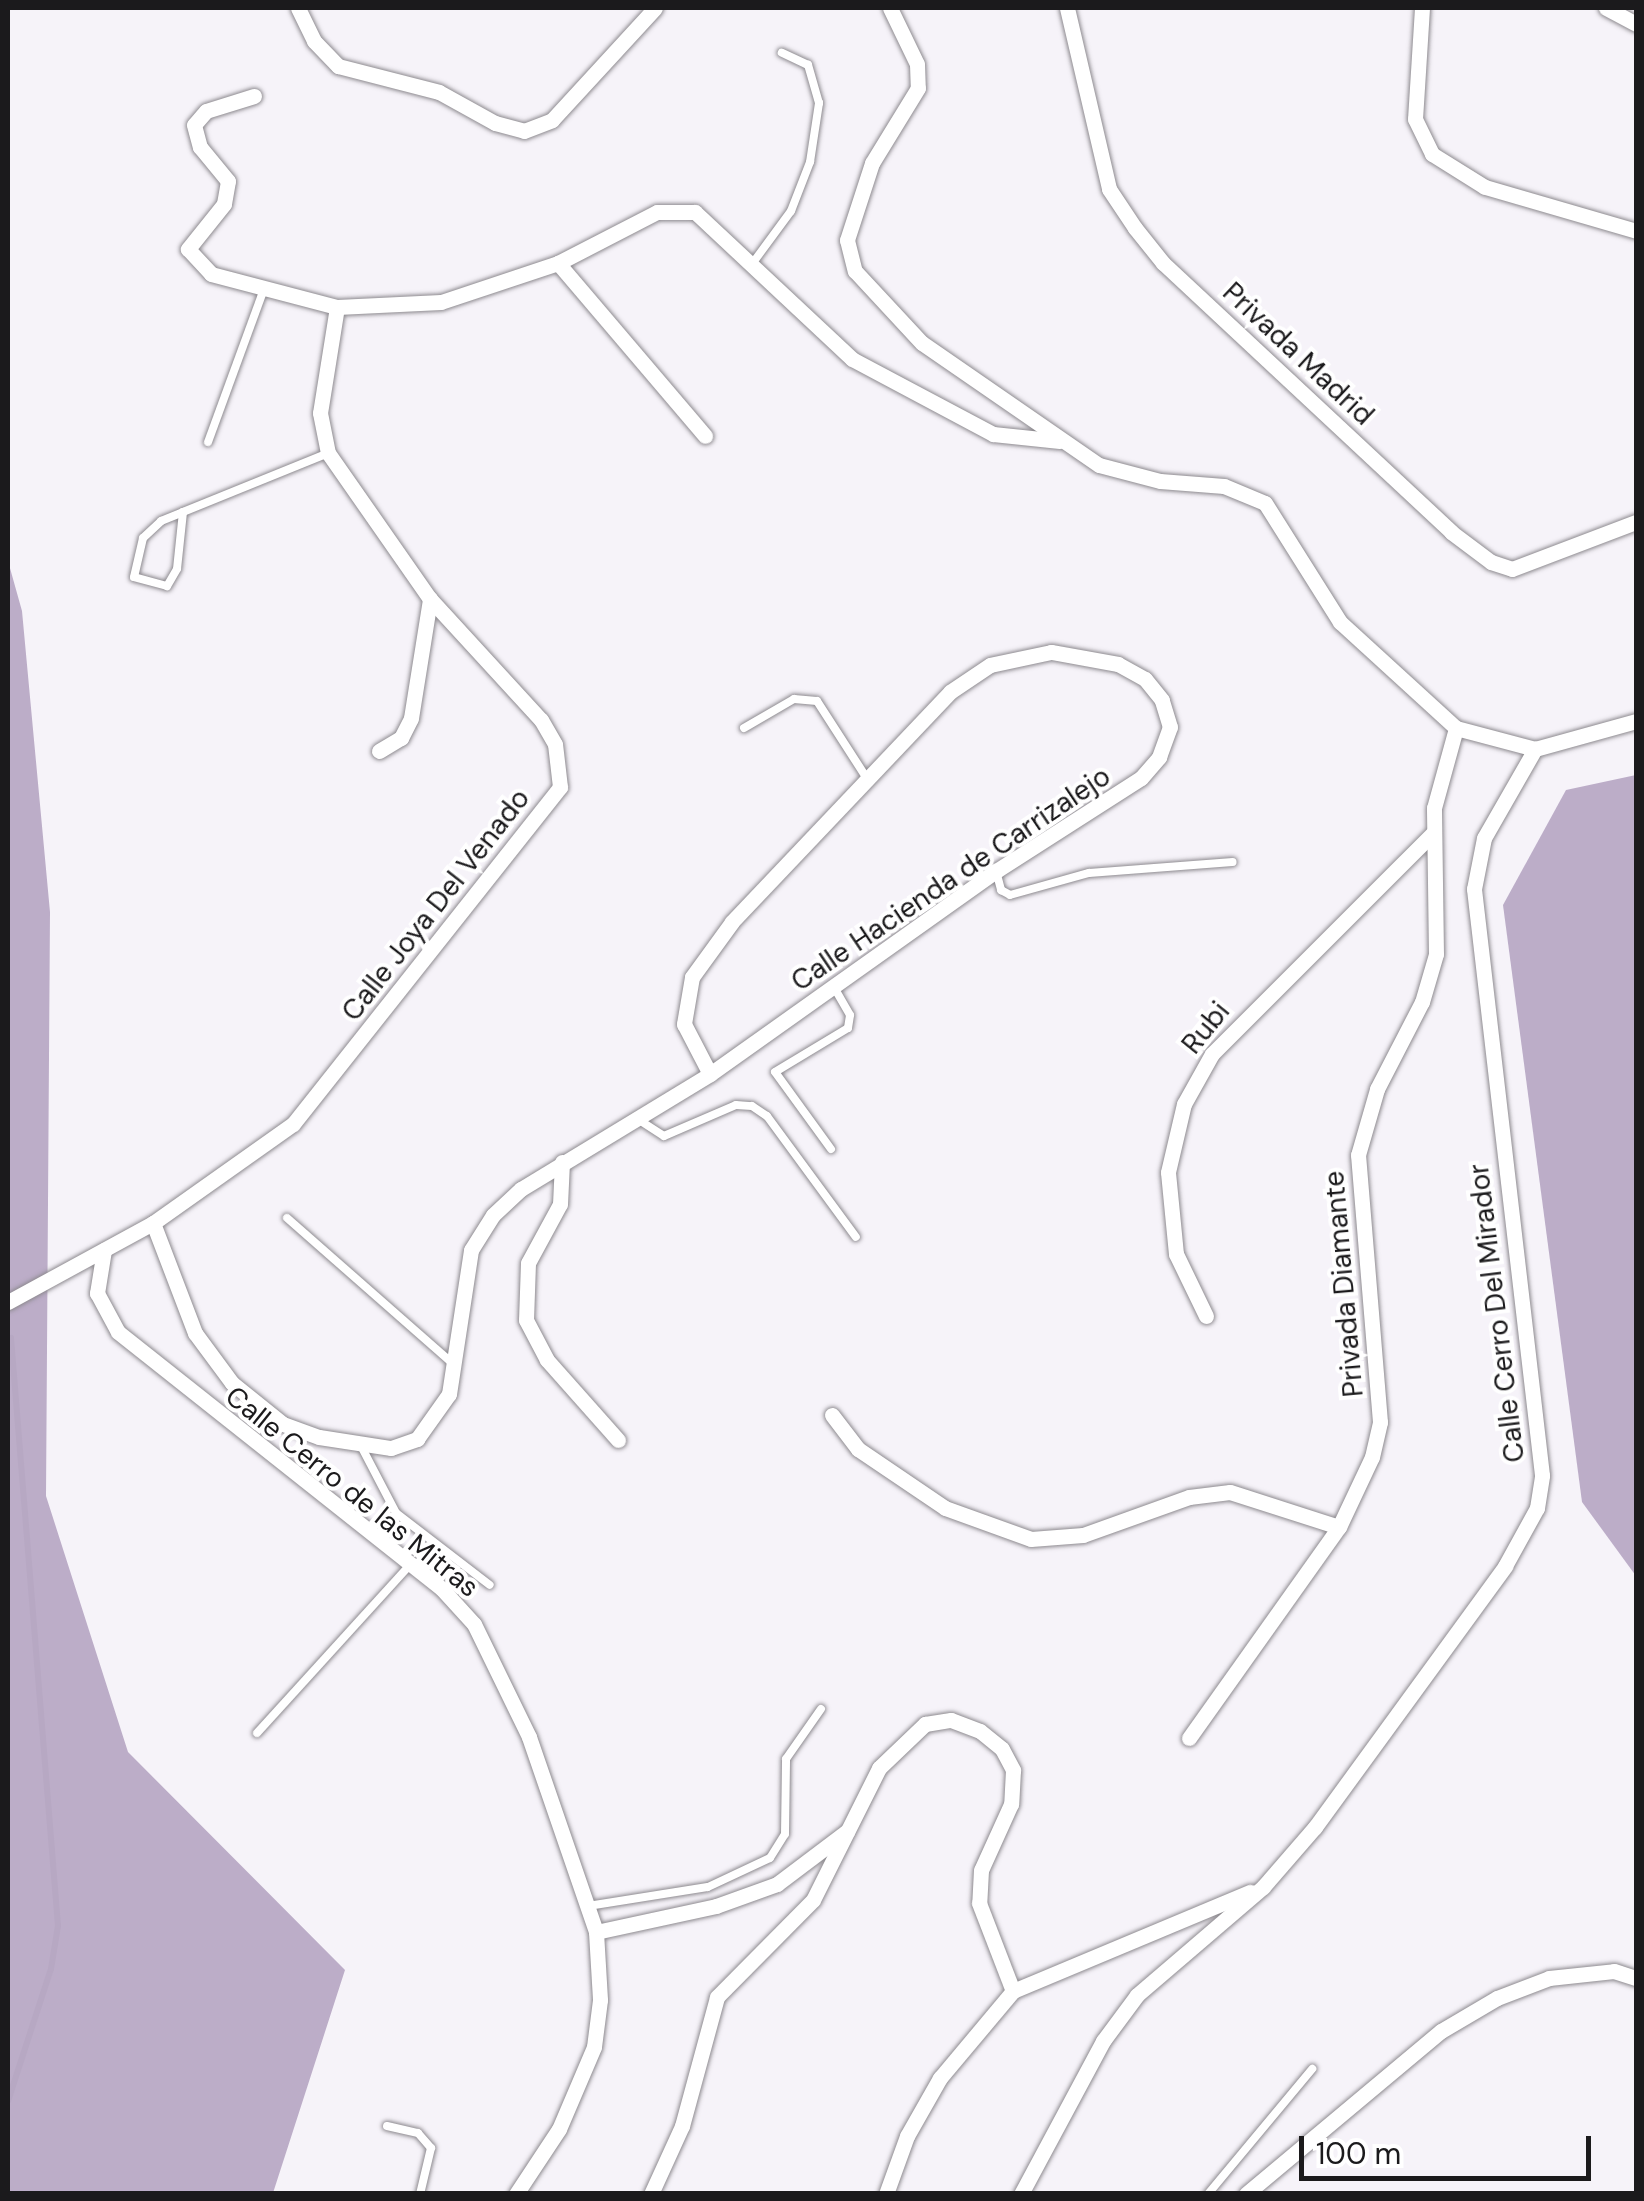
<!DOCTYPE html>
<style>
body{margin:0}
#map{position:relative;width:1644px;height:2201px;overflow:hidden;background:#f6f3f9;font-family:"DM Sans",sans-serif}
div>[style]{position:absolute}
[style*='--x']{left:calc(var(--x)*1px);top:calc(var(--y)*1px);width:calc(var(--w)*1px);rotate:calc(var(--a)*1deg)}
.forest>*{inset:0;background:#bcadc8}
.stream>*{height:6px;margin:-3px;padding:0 3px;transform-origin:3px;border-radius:3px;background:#b7a8c3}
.roads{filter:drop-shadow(0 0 2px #8d8a8f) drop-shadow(0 0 2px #8d8a8f)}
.lane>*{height:8px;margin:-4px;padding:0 4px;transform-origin:4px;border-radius:4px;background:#fff}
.street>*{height:15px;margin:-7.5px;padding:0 7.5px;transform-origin:7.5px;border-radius:7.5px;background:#fff}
span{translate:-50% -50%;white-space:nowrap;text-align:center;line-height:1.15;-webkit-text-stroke:8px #fff;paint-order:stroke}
.street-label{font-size:28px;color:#1b1a1c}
.frame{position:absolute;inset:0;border:10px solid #1b1a1c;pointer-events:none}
.scale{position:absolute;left:1299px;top:2136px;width:292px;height:45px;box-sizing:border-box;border:5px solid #1b1a1c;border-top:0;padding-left:12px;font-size:30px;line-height:35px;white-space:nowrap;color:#1b1a1c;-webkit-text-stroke:8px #fff;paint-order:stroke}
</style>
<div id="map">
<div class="forest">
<i style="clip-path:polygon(8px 561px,22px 611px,50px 912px,46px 1496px,128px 1752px,345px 1970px,273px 2193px,8px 2193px)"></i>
<i style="clip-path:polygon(1636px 775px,1636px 1576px,1582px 1502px,1503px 905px,1566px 790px)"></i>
</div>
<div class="stream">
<i style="--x:8;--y:2101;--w:139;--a:-72"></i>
<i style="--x:51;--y:1969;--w:44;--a:-80.8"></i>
<i style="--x:58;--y:1926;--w:590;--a:-94.57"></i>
</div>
<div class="roads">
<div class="lane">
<i style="--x:752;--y:264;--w:66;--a:-53.7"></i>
<i style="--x:791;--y:211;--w:53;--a:-68.8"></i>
<i style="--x:810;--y:162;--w:60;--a:-81.3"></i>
<i style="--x:819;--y:103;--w:40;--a:-106"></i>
<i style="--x:808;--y:65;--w:29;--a:-155"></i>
<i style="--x:208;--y:442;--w:163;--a:-69.9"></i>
<i style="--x:183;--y:512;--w:57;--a:96"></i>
<i style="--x:177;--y:569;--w:20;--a:120"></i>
<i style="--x:167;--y:586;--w:34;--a:-165"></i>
<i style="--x:134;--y:577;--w:40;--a:-77"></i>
<i style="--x:143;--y:538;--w:25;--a:-43"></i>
<i style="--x:161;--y:521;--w:24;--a:-22"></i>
<i style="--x:183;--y:512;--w:157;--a:-22.1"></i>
<i style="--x:744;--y:728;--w:58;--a:-30.1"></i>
<i style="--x:794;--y:699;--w:23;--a:5"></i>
<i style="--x:817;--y:701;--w:94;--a:57.2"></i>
<i style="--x:996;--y:871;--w:20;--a:75"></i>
<i style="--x:1001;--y:890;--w:10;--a:29"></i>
<i style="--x:1010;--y:895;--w:82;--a:-15.6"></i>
<i style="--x:1089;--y:873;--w:144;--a:-4.4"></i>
<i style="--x:636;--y:1118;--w:33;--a:33"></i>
<i style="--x:664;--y:1136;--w:78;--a:-23.3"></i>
<i style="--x:736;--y:1105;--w:16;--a:4"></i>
<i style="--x:752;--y:1106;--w:18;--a:34"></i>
<i style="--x:767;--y:1116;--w:150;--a:53.7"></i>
<i style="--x:831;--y:1149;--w:95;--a:-126"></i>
<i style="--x:775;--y:1072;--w:85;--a:-31.1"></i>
<i style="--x:848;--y:1028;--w:13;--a:-81"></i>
<i style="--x:850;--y:1015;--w:32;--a:-120"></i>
<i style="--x:287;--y:1218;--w:220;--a:41.3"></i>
<i style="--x:360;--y:1444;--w:78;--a:62.4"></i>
<i style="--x:396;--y:1513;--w:118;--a:37.5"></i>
<i style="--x:257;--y:1733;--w:227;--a:-47.7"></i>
<i style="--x:588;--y:1906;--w:121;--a:-9"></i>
<i style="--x:708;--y:1887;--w:68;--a:-25.1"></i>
<i style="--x:770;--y:1858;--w:28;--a:-58"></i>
<i style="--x:785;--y:1834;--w:75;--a:-89.2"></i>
<i style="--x:786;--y:1759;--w:61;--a:-55"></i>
<i style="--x:387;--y:2126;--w:32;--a:13"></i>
<i style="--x:418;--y:2133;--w:20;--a:49"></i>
<i style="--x:431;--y:2148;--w:47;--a:103.4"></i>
<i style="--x:1208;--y:2194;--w:163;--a:-50.2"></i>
</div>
<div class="street">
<i style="--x:298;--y:8;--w:37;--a:64"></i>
<i style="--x:314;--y:41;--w:35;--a:46"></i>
<i style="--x:338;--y:66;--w:104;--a:14.4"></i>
<i style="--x:439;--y:92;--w:64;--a:29"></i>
<i style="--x:495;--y:123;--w:30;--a:15"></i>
<i style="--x:524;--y:131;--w:30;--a:-21"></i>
<i style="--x:552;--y:120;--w:152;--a:-47.4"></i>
<i style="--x:890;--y:8;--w:62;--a:64.3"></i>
<i style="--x:917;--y:64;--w:24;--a:88"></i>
<i style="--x:918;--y:88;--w:88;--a:121.5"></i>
<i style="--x:872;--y:163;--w:81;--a:108"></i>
<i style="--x:847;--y:240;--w:32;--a:76"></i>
<i style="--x:855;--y:271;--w:98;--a:47.1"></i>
<i style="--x:922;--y:343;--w:215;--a:34.6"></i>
<i style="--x:1099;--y:465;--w:63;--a:14.7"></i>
<i style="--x:1160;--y:481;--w:64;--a:4.5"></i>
<i style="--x:1224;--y:486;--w:44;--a:22.5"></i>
<i style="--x:1265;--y:503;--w:141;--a:57.8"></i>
<i style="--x:1340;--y:622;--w:157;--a:42.4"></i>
<i style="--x:1456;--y:728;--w:82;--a:14.9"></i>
<i style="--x:1535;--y:749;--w:105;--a:-15.5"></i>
<i style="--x:1067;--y:8;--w:186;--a:76.9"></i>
<i style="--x:1109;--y:189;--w:47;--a:56.3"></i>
<i style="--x:1135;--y:228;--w:45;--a:51.3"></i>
<i style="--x:1163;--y:263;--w:394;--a:43"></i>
<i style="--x:1451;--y:532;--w:50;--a:36.9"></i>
<i style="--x:1491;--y:562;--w:22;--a:18"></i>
<i style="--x:1512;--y:569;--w:133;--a:-20.8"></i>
<i style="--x:1422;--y:8;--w:111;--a:93.6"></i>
<i style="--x:1415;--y:119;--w:39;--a:64"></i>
<i style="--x:1432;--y:154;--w:62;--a:31.9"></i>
<i style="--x:1485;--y:187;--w:157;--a:16.2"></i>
<i style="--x:1606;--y:8;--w:34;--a:28"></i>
<i style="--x:254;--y:96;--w:50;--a:162.6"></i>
<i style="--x:206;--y:111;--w:18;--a:131"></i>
<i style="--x:194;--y:125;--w:23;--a:75"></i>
<i style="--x:200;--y:147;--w:44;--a:50.5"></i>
<i style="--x:228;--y:181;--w:23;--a:100"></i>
<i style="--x:224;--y:204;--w:58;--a:128.7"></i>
<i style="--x:188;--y:249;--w:34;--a:47"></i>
<i style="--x:211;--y:274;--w:130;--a:14.7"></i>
<i style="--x:337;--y:307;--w:104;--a:-2.8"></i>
<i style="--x:441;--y:302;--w:123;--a:-18.4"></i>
<i style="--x:558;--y:263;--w:111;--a:-27.3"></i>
<i style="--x:657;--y:212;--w:38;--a:0"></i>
<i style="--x:695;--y:212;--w:215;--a:43.1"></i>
<i style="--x:852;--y:359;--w:160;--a:28"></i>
<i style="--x:993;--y:434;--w:67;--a:6"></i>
<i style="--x:558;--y:263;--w:227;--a:49.6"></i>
<i style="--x:379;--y:751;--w:26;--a:-31"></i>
<i style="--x:401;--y:738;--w:22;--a:-63"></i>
<i style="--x:411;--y:718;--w:121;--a:-80.9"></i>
<i style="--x:562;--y:1162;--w:42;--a:92.7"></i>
<i style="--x:560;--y:1204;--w:67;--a:118.5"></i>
<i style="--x:528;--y:1263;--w:57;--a:92"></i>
<i style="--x:526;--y:1320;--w:45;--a:62.3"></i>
<i style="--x:547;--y:1360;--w:107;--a:48.4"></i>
<i style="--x:153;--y:1223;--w:118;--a:69.1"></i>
<i style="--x:195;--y:1333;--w:62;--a:53.5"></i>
<i style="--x:232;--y:1383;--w:65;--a:38.8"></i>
<i style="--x:283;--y:1424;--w:38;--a:20"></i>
<i style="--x:319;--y:1437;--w:73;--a:8.7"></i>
<i style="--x:391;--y:1448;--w:28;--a:-19"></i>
<i style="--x:417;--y:1439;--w:55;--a:-54.6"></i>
<i style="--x:449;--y:1394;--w:146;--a:-81.3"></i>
<i style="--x:471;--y:1250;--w:41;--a:-57.8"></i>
<i style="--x:493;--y:1215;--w:38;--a:-43"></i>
<i style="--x:521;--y:1189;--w:221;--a:-31.3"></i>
<i style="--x:710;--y:1074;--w:351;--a:-35.4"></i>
<i style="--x:996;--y:871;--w:172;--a:-32.7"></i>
<i style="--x:1141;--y:778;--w:28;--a:-49"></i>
<i style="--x:1159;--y:757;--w:32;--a:-70"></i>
<i style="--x:1170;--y:727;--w:28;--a:-107"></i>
<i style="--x:1162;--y:700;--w:27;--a:-129"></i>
<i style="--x:1145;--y:679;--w:31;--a:-151"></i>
<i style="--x:1118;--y:664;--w:68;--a:-169.8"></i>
<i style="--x:1051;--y:652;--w:62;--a:168"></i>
<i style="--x:990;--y:665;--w:48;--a:146"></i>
<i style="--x:950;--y:692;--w:317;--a:133.5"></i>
<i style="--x:732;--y:922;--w:68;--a:126"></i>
<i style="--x:692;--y:977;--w:48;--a:99.7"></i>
<i style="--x:684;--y:1024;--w:56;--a:62.5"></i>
<i style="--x:104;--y:1250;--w:44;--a:99.2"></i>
<i style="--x:97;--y:1293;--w:44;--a:61.7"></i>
<i style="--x:118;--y:1332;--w:414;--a:38.4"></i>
<i style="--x:442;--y:1589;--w:47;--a:47.6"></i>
<i style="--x:474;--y:1624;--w:126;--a:64"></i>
<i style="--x:529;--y:1737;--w:206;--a:71"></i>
<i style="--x:596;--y:1932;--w:68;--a:86.6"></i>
<i style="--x:600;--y:2000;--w:47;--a:97.3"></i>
<i style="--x:594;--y:2047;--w:89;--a:113.1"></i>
<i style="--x:559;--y:2129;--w:78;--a:123.5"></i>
<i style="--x:8;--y:1302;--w:165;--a:-28.6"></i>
<i style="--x:153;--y:1223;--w:171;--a:-35.3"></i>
<i style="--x:293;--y:1124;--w:430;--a:-51.6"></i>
<i style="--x:560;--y:787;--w:43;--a:-96.6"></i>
<i style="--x:555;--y:744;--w:28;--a:-120"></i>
<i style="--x:541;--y:720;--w:164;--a:-132.5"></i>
<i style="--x:430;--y:599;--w:178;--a:-124.9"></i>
<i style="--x:328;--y:453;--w:41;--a:-101.3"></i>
<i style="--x:320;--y:413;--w:107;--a:-80.9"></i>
<i style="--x:1206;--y:1316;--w:69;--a:-115.8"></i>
<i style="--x:1176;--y:1254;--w:82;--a:-95.6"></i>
<i style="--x:1168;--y:1172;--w:70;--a:-76.8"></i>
<i style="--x:1184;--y:1104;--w:57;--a:-60.8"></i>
<i style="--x:1212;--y:1054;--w:311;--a:-45"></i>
<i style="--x:832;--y:1415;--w:43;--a:52.6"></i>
<i style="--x:858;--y:1449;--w:105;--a:34.1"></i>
<i style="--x:945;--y:1508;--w:91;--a:19.8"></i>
<i style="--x:1031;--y:1539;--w:52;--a:-4.4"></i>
<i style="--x:1083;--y:1535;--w:113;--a:-19.7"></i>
<i style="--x:1189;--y:1497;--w:41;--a:-7"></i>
<i style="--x:1230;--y:1492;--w:114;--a:17.8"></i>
<i style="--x:1189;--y:1738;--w:259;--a:-54.6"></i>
<i style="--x:1339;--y:1527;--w:77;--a:-64.8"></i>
<i style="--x:1372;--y:1457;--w:36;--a:-77"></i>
<i style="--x:1380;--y:1422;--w:268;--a:-94.7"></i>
<i style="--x:1358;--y:1155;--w:69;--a:-73.9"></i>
<i style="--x:1377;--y:1089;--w:98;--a:-62.7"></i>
<i style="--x:1422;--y:1002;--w:50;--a:-73.7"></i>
<i style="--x:1436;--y:954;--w:146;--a:-90.8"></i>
<i style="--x:1434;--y:808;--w:83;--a:-74.6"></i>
<i style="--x:596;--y:1932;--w:123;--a:-12.2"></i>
<i style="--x:716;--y:1906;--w:65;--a:-19.8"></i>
<i style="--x:777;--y:1884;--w:88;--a:-37.1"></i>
<i style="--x:651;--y:2194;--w:75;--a:-65.5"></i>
<i style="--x:682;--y:2126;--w:134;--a:-74.8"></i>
<i style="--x:717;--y:1997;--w:136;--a:-45.3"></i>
<i style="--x:813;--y:1900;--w:148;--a:-63.4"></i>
<i style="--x:879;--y:1768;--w:64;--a:-43.7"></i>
<i style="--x:925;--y:1724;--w:26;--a:-9"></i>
<i style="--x:951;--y:1720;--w:31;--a:21"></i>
<i style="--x:980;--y:1731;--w:28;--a:39"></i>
<i style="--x:1002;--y:1749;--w:24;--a:62"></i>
<i style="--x:1013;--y:1770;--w:34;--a:93"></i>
<i style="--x:1011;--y:1804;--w:72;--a:114.4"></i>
<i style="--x:981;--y:1870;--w:33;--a:93"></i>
<i style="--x:979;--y:1903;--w:94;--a:68.9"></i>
<i style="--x:886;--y:2194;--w:62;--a:-70.1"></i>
<i style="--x:907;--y:2136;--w:67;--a:-60.4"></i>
<i style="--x:940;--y:2078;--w:114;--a:-50"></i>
<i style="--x:1013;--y:1991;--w:257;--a:-22.7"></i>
<i style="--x:1021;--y:2194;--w:174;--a:-61.8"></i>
<i style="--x:1103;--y:2041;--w:57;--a:-53.5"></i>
<i style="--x:1137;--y:1995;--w:166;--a:-40.6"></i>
<i style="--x:1263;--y:1887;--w:79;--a:-49.1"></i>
<i style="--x:1315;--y:1827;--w:323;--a:-53.9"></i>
<i style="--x:1505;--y:1566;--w:66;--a:-61.1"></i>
<i style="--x:1537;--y:1508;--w:33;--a:-81"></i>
<i style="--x:1542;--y:1475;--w:590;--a:-96.62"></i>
<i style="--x:1474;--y:889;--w:52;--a:-78.9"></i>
<i style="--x:1484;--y:838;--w:103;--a:-60.2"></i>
<i style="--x:1246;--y:2194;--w:254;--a:-39.9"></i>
<i style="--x:1441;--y:2031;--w:65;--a:-30.5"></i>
<i style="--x:1497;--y:1998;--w:56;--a:-21"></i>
<i style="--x:1549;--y:1978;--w:65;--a:-6.1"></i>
<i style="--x:1614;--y:1971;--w:23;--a:18"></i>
</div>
</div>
<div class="street-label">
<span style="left:1298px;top:354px;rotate:43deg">Privada Madrid</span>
<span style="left:951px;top:879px;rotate:-34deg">Calle Hacienda de Carrizalejo</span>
<span style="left:436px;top:905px;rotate:-52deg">Calle Joya Del Venado</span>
<span style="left:1206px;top:1028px;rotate:-51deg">Rubi</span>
<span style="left:1344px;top:1284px;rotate:-95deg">Privada Diamante</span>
<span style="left:1497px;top:1313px;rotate:-97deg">Calle Cerro Del Mirador</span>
<span style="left:352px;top:1492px;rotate:39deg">Calle Cerro de las Mitras</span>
</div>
<div class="frame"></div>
<div class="scale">100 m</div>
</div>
